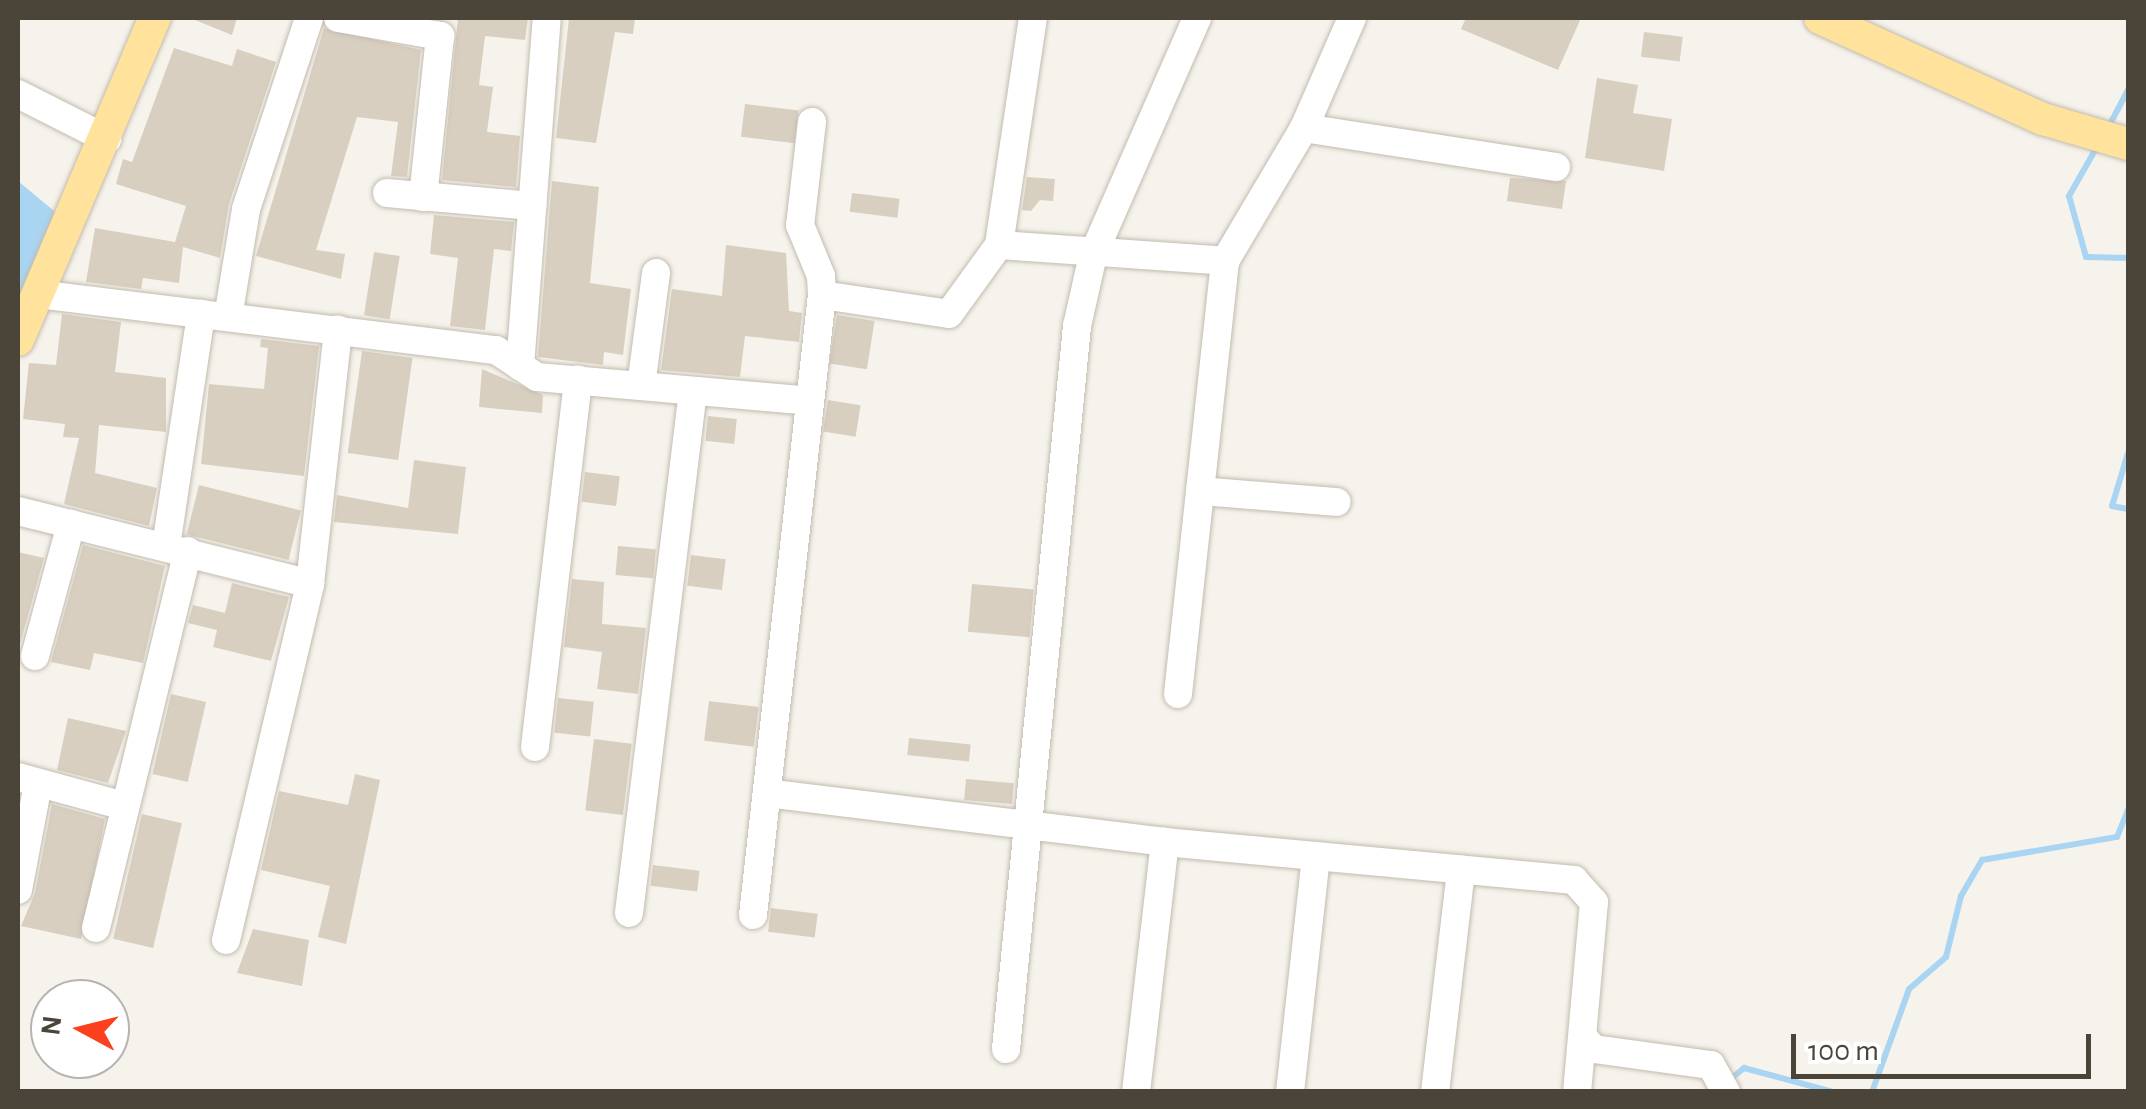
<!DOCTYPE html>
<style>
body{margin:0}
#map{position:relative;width:2146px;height:1109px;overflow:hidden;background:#f6f3ec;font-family:"Alegreya Sans",sans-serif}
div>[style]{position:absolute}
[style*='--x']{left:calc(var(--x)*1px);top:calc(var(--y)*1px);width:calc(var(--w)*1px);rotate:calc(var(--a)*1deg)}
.water>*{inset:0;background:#a9d4f2}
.stream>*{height:6px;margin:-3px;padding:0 3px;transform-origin:3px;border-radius:3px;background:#a9d4f2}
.building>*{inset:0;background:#d8cfc1;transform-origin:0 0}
.roads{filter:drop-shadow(0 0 2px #c2bbae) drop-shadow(0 0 2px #c2bbae)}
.minor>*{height:28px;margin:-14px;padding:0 14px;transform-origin:14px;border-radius:14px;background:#fff}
.major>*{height:32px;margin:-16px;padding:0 16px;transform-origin:16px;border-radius:16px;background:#ffe39c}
span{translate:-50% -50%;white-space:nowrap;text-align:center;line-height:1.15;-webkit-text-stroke:9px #fff;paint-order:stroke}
.frame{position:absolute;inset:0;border:20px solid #4b4439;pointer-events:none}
.north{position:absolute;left:30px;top:979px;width:100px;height:100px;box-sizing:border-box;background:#fff;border:2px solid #b7b4b0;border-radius:50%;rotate:277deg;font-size:28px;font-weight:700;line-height:40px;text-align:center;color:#4b4439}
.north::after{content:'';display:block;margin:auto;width:35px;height:45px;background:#fc3f1d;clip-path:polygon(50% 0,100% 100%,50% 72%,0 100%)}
.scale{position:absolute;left:1791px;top:1034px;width:300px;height:45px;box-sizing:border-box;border:5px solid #4b4439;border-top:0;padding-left:12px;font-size:30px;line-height:35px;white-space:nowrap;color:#4b4439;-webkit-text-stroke:8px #fff;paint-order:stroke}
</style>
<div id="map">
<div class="water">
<i style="clip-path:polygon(18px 181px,60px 216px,18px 314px)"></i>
</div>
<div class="stream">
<i style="--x:2109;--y:126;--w:41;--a:-62.2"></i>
<i style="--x:2098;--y:145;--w:59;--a:119.6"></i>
<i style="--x:2069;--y:196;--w:63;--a:74.4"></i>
<i style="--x:2086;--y:257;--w:42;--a:1.4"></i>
<i style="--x:2128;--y:453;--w:55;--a:106.8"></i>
<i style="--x:2112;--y:506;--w:16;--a:11"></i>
<i style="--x:1728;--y:1081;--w:21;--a:-39"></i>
<i style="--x:1744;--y:1068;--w:92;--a:15.1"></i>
<i style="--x:1872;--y:1092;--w:109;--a:-70.2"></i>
<i style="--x:1909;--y:989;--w:49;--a:-40.9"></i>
<i style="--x:1946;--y:957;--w:63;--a:-76.2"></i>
<i style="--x:1961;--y:896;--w:42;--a:-59.7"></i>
<i style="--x:1982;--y:860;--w:137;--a:-9.7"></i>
<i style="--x:2117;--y:837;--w:29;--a:-68"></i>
</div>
<div class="building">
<i style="clip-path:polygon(190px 18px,237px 18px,232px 35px)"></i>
<i style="clip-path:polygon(458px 18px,528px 18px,525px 40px,485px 36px,479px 85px,493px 87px,487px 132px,520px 136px,516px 187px,442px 180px)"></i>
<i style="clip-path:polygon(569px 18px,635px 18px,633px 34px,615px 32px,596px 143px,556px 138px)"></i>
<i style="clip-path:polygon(1466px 18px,1581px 18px,1558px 70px,1461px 29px)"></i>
<i style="clip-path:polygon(324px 28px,421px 50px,407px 177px,391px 176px,398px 122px,357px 117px,316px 250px,345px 254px,341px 279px,256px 256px)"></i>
<i style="left:1644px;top:32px;width:39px;height:25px;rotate:7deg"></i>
<i style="clip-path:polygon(174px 48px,232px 66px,237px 49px,276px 62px,229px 204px,220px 258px,183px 247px,179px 283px,143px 278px,141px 289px,86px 282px,95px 228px,175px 242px,186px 206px,116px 184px,123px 159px,132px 162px)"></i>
<i style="clip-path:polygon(1597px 78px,1638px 85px,1633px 113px,1672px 119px,1664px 171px,1585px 158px)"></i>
<i style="left:745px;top:104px;width:54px;height:33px;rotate:7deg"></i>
<i style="clip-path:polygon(1027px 177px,1055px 179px,1053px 201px,1040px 200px,1031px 211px,1022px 210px)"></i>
<i style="clip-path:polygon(1510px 178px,1566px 181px,1562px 209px,1507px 201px)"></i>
<i style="clip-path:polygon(552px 181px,599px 187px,590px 283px,631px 289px,623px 355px,604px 352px,603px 365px,538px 357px)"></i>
<i style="left:852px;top:193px;width:48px;height:19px;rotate:7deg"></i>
<i style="clip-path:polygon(434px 215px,514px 222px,511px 251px,494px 249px,485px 330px,450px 326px,458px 258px,430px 254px)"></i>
<i style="clip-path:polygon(726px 245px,786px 253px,789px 311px,802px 313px,799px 342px,745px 336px,740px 377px,661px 370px,672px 289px,722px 296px)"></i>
<i style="left:374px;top:252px;width:26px;height:64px;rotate:9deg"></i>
<i style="clip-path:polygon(62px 314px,121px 322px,115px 372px,166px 378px,166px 432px,99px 425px,95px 473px,157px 488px,149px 526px,64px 504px,79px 438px,63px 437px,65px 424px,23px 419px,29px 363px,56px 365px)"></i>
<i style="left:837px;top:315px;width:38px;height:49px;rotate:9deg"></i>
<i style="clip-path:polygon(261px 339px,319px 346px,304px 476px,201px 464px,209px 384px,264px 389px,268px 348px,260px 347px)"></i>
<i style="left:362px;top:351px;width:51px;height:103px;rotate:8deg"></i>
<i style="clip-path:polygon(482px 369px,543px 395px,542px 413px,479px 407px)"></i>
<i style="left:828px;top:400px;width:33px;height:32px;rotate:9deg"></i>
<i style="left:708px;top:416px;width:29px;height:25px;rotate:6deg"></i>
<i style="clip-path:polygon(414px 460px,466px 467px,458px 534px,334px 522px,337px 495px,408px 508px)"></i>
<i style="left:585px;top:472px;width:35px;height:30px;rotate:7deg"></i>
<i style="left:199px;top:485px;width:105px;height:51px;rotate:14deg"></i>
<i style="clip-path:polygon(83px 545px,165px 566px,143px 663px,94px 653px,90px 670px,51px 662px)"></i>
<i style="left:618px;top:546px;width:38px;height:29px;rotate:5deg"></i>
<i style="clip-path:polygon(18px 552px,44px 558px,18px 651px)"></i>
<i style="left:691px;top:555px;width:35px;height:31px;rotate:7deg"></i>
<i style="clip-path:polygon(572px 579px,604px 582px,602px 624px,646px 628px,638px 694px,597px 689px,602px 652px,564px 647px)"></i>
<i style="clip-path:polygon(232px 583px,289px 597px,271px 661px,213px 647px,217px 630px,188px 623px,193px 605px,225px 613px)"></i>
<i style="left:972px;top:584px;width:62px;height:48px;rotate:5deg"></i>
<i style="left:171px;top:694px;width:36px;height:82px;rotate:13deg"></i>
<i style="left:558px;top:698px;width:36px;height:35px;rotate:6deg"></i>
<i style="left:709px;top:701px;width:50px;height:40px;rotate:7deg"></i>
<i style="clip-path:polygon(68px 718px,126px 731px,108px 783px,57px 770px)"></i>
<i style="left:909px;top:738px;width:62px;height:17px;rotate:6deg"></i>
<i style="left:594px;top:739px;width:38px;height:72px;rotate:7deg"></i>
<i style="clip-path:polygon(355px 774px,380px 780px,346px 944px,318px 937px,330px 886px,261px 870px,279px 791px,348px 805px)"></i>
<i style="left:966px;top:779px;width:48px;height:21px;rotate:5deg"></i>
<i style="clip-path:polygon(52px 804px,105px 819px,81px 939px,21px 926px,35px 893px)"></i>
<i style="left:142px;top:814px;width:41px;height:128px;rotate:13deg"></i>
<i style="left:653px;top:865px;width:47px;height:21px;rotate:7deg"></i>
<i style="left:771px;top:908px;width:47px;height:24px;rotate:7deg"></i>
<i style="clip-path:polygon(253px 929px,309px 940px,302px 986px,237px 973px)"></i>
</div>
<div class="roads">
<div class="minor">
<i style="--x:338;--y:18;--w:104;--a:10"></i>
<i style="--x:440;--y:36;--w:162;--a:96"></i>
<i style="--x:18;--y:94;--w:100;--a:26.8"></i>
<i style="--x:812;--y:122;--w:104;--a:96.6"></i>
<i style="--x:800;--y:225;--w:55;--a:67.6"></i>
<i style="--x:821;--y:276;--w:19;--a:87"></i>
<i style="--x:1304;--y:128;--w:255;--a:8.8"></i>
<i style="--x:387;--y:193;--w:146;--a:5.1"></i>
<i style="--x:999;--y:245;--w:230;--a:-81.5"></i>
<i style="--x:38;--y:294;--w:461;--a:7"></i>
<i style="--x:496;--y:350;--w:49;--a:33.4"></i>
<i style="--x:537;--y:377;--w:273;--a:5"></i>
<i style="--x:228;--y:317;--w:109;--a:-80.5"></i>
<i style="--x:246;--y:209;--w:201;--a:-71.7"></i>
<i style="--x:520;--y:366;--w:349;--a:-85.6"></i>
<i style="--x:641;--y:386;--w:114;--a:-82.4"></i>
<i style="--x:1200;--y:491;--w:137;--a:4.6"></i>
<i style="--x:18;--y:511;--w:301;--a:14"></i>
<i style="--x:166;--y:546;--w:235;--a:-81.4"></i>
<i style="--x:35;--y:656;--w:137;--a:-74.7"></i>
<i style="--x:1178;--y:694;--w:436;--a:-83.8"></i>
<i style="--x:1225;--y:261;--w:155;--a:-59.3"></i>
<i style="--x:1304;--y:128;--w:120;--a:-66.4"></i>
<i style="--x:535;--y:747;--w:370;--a:-83.3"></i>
<i style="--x:18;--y:777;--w:110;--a:15.3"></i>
<i style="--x:767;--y:793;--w:401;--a:7"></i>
<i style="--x:1165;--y:842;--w:411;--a:5.3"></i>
<i style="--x:1574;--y:880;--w:30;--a:48"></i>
<i style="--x:1594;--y:902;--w:191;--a:95.1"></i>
<i style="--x:18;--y:890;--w:108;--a:-79.3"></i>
<i style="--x:629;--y:913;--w:526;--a:-83.01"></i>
<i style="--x:753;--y:915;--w:624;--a:-83.65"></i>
<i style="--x:822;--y:295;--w:128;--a:8.5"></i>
<i style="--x:949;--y:314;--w:85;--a:-54.1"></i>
<i style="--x:999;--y:245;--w:227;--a:4"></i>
<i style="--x:96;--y:928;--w:388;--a:-76.3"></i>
<i style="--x:226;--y:940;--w:366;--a:-76.7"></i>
<i style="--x:310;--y:584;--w:256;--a:-83.7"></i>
<i style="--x:1584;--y:1038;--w:15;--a:48"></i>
<i style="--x:1594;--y:1049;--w:118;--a:7.8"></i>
<i style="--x:1711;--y:1065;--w:31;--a:61"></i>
<i style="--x:1006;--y:1049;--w:726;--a:-84.39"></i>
<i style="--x:1077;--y:326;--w:73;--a:-77.3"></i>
<i style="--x:1093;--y:255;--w:259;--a:-66.3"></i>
<i style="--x:1136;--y:1092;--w:252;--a:-83.4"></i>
<i style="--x:1290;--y:1092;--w:237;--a:-83.7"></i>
<i style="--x:1435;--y:1092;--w:224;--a:-83.3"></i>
</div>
<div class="major">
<i style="--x:1820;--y:18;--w:245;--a:24.4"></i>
<i style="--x:2043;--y:119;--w:89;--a:16.4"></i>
<i style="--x:18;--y:340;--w:350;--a:-67"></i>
</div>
</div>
<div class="frame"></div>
<div class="north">N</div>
<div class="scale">100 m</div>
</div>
